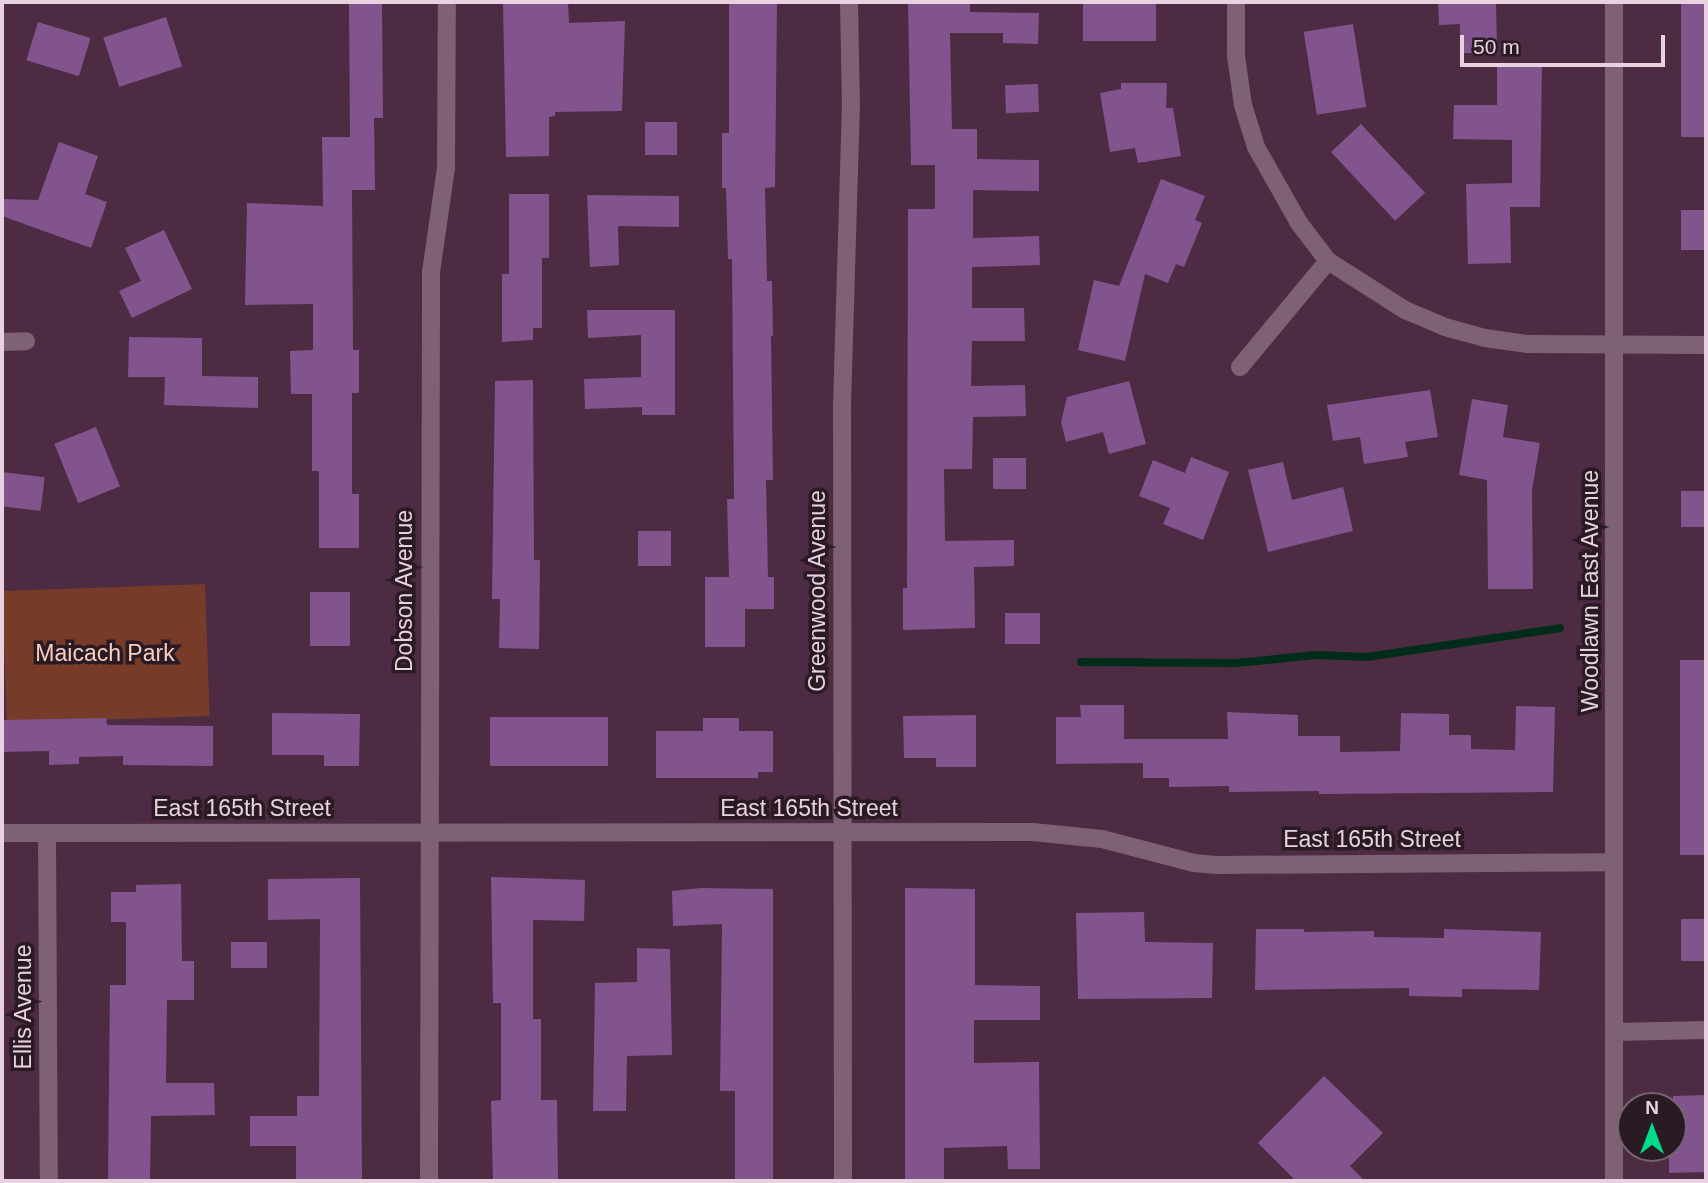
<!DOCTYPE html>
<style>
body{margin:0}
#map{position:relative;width:1708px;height:1183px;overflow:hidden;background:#4d2b43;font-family:Helvetica,sans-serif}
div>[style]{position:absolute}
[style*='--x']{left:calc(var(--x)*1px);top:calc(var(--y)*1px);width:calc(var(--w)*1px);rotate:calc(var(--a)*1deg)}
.green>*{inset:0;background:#763c29;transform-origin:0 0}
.stream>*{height:8px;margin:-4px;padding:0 4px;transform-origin:4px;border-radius:4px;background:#002d19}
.building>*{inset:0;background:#82548e;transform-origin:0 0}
.minor>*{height:18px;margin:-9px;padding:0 9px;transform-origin:9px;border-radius:9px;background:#7e6175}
span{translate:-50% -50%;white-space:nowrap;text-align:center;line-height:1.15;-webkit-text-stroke:7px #291a24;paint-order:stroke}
.street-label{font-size:23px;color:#e8d2e0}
.park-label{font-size:23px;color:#f9cebf}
.frame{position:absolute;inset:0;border:4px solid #e8d2e0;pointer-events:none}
.north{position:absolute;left:1617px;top:1092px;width:70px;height:70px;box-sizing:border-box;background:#291a24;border:2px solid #75646f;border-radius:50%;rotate:0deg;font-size:19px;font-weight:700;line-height:28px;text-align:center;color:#e8d2e0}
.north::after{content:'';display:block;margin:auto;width:24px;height:32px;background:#01d98b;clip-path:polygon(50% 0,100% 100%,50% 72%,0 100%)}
.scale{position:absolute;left:1460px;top:35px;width:205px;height:32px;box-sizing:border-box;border:4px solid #e8d2e0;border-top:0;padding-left:9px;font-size:21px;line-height:24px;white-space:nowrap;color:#e8d2e0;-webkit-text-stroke:5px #291a24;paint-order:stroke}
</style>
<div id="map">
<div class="green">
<i style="left:205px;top:584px;width:132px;height:203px;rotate:88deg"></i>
</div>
<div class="stream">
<i style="--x:1081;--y:662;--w:155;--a:0.4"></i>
<i style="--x:1236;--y:663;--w:80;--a:-5.7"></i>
<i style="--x:1316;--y:655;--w:51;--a:2.2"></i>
<i style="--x:1367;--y:657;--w:195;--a:-8.5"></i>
</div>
<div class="building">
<i style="clip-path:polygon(349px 2px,382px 2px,383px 118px,374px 118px,375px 190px,352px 190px,353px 350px,359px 350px,359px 393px,352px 393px,352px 494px,359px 494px,359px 548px,319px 548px,319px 471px,312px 471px,312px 394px,291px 394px,290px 351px,313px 350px,313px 304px,245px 305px,247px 203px,323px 206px,322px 137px,350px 137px)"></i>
<i style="clip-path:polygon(503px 2px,568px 2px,569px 23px,625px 21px,622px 111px,555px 112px,555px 116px,549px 117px,549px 156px,506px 157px)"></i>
<i style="clip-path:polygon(729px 2px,777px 2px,775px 187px,765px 188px,767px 281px,772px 281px,773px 336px,771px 336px,773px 480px,766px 480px,768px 577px,774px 577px,774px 609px,745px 609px,745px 647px,705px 647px,705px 577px,729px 577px,727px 499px,734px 499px,732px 259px,728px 259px,726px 188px,722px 188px,722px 133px,729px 133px)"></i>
<i style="clip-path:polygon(908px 2px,970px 2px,970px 12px,1039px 13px,1038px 44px,1003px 43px,1003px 33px,950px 33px,952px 129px,977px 129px,977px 159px,1039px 160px,1039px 191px,973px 190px,973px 238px,1039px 236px,1040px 265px,972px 267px,972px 308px,1024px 308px,1025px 341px,972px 341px,971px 386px,1025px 385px,1026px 416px,973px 417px,972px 469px,944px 469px,945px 541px,1014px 540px,1014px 566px,974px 567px,975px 628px,903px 630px,903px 588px,907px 588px,908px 209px,935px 209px,935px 165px,911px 165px)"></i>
<i style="left:1083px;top:2px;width:73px;height:39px"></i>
<i style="clip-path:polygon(1438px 2px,1496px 2px,1497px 53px,1460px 53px,1460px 24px,1439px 25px)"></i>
<i style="left:1681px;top:2px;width:25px;height:135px"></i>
<i style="left:166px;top:17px;width:52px;height:66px;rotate:72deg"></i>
<i style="left:38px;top:22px;width:55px;height:40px;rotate:17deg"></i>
<i style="left:1353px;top:24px;width:84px;height:50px;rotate:81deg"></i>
<i style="clip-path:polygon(1497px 63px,1542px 63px,1540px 207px,1510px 207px,1511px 263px,1468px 264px,1466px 184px,1512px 183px,1512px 140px,1453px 139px,1454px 105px,1497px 105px)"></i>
<i style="clip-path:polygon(1121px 83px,1167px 83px,1166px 108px,1173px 108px,1181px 156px,1138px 163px,1135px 148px,1110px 152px,1100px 93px,1121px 89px)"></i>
<i style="left:1038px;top:84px;width:28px;height:33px;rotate:88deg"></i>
<i style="left:645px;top:122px;width:32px;height:33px"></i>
<i style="left:1361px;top:124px;width:94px;height:41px;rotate:47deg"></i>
<i style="clip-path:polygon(59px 142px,98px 156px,85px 194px,107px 202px,91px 248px,2px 216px,2px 199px,38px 200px)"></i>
<i style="clip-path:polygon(1161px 179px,1205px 196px,1195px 220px,1202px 223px,1184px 267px,1176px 264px,1168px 283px,1145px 274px,1125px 361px,1078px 350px,1094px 280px,1119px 286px)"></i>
<i style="clip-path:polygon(509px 194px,549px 194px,549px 258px,542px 258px,542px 328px,533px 328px,533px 340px,502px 342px,502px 274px,509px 274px)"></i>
<i style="clip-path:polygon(587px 195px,679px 196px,679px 227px,618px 226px,619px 265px,590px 267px)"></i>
<i style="left:1706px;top:210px;width:40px;height:25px;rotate:90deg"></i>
<i style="clip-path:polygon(164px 230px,192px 289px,132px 318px,119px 291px,141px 281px,125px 248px)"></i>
<i style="clip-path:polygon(587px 310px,675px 310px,675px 415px,642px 415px,642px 407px,585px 409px,584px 379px,641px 377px,641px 335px,588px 338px)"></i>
<i style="clip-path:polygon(129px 337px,202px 338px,202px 376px,258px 377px,258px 408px,164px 405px,165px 377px,128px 377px)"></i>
<i style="clip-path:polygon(533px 380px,534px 560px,540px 560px,539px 649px,499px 648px,500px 599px,492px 599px,495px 381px)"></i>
<i style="clip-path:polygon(1129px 381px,1146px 444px,1109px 454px,1103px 432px,1066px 442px,1061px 422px,1067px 397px)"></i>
<i style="clip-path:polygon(1430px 390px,1438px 437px,1405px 442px,1408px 457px,1364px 464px,1360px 437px,1333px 441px,1327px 405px)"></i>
<i style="clip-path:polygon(1472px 399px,1508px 405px,1503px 437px,1540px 443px,1532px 490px,1533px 589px,1488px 589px,1487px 480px,1459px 475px)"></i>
<i style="left:96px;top:427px;width:64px;height:45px;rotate:68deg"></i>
<i style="clip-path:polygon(1191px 457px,1229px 472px,1203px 540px,1163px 524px,1170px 508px,1139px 496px,1153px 460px,1185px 473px)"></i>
<i style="left:1026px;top:458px;width:31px;height:33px;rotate:90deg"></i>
<i style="clip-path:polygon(1283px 462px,1292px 500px,1343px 487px,1353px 531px,1268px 552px,1248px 470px)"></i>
<i style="left:2px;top:472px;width:43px;height:34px;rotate:7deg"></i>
<i style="left:1681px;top:491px;width:25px;height:36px"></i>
<i style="left:638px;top:531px;width:33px;height:35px"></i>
<i style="left:310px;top:592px;width:40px;height:54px"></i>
<i style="left:1005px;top:613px;width:35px;height:31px"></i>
<i style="left:1680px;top:660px;width:26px;height:195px"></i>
<i style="clip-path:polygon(1080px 705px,1124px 705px,1124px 739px,1228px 739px,1227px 712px,1298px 715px,1298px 736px,1340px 736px,1340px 752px,1400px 751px,1401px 713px,1449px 714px,1449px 735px,1471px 735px,1471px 749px,1515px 750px,1516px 706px,1555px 707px,1553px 792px,1319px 794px,1319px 791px,1229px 792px,1229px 786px,1169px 787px,1169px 778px,1143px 778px,1143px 763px,1056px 764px,1056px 717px,1081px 717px)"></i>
<i style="clip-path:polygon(272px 713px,360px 714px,359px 766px,324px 766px,324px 755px,272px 755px)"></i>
<i style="clip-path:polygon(976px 715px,976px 767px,936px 767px,936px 758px,904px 758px,903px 716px)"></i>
<i style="left:608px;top:717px;width:49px;height:118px;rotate:90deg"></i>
<i style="clip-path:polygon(106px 718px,107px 725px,213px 726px,213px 766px,123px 765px,123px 756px,79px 757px,79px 764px,49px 765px,49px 751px,2px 752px,2px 720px)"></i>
<i style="clip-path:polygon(703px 718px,739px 718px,739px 731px,773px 731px,773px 772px,758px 772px,758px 778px,656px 778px,656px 731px,703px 731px)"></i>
<i style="clip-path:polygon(491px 877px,585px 880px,584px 921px,533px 920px,533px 1019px,541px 1019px,541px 1100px,557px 1100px,558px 1181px,493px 1181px,491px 1101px,501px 1100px,501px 1003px,493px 1003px)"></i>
<i style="clip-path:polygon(360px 878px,362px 1181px,296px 1181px,296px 1146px,250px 1146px,250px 1116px,297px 1116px,297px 1096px,319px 1096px,320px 919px,268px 920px,268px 879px)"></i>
<i style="clip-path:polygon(181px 884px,182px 961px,194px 961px,194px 1000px,167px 1000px,166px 1083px,214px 1083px,215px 1115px,151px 1116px,150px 1181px,108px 1181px,110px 985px,126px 985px,126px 922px,111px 922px,111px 892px,136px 892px,136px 885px)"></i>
<i style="clip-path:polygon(701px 888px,773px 889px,773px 1181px,735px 1181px,735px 1091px,720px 1091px,722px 924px,673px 926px,672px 891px)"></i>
<i style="clip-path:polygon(905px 888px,975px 889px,975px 985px,1040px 986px,1040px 1020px,974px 1020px,974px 1063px,1039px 1062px,1040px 1169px,1008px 1169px,1007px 1146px,944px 1148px,944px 1181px,905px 1181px)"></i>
<i style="clip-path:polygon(1144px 912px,1145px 942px,1213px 943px,1212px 998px,1078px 999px,1076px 913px)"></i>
<i style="left:1706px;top:919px;width:42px;height:25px;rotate:90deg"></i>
<i style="clip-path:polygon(1256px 929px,1304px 929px,1304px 932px,1374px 931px,1374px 937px,1444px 938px,1444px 929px,1541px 932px,1539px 990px,1462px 989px,1462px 997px,1409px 996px,1409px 988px,1255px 990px)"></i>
<i style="left:267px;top:942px;width:26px;height:36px;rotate:90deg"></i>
<i style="clip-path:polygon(637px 948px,670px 949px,672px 1055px,627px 1056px,626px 1111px,593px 1111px,595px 983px,637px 982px)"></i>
<i style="clip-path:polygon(1324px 1076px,1383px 1133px,1350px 1166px,1365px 1181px,1296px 1181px,1258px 1143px)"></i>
<i style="clip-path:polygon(1706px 1095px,1706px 1172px,1669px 1173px,1669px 1148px,1673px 1148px,1673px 1096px)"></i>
</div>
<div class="minor">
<i style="--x:1236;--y:2;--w:54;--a:90"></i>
<i style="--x:1236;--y:56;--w:49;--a:81.9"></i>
<i style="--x:1243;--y:105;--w:44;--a:72.8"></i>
<i style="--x:1256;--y:147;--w:87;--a:60.5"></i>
<i style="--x:1299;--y:223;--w:48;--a:52.7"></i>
<i style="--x:1328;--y:261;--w:91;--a:32.5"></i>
<i style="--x:1405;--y:310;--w:43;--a:23"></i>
<i style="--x:1445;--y:327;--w:41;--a:15.4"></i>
<i style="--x:1485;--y:338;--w:42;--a:8.1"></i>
<i style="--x:1527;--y:344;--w:179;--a:0.3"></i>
<i style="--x:1614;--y:2;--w:1179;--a:90"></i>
<i style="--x:2;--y:342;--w:24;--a:-2"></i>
<i style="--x:1240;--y:367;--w:138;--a:-50.3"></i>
<i style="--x:2;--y:833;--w:1031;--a:-0.06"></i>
<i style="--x:1033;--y:832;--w:69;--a:5.8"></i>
<i style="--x:1102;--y:839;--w:95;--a:14.6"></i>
<i style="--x:1194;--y:863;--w:24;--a:5"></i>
<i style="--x:1218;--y:865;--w:395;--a:-0.4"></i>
<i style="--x:47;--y:833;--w:348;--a:89.7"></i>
<i style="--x:1614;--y:1032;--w:92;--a:-1.2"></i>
<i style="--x:429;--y:1181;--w:909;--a:-89.87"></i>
<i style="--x:431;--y:272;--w:105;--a:-81.8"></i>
<i style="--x:446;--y:168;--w:166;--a:-89.7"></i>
<i style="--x:843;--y:1181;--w:775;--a:-90.07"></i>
<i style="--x:842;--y:406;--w:298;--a:-88.3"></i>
<i style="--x:851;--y:108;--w:106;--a:-91.1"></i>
</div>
<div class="street-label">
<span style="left:404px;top:591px;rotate:-90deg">Dobson Avenue</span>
<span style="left:817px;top:591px;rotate:-90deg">Greenwood Avenue</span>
<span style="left:1590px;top:591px;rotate:-90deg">Woodlawn East Avenue</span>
<span style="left:242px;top:808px">East 165th Street</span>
<span style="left:809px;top:808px">East 165th Street</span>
<span style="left:1372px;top:839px">East 165th Street</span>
<span style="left:23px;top:1007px;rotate:-90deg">Ellis Avenue</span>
</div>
<div class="park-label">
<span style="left:105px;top:653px">Maicach Park</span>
</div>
<div class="frame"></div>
<div class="north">N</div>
<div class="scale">50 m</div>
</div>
